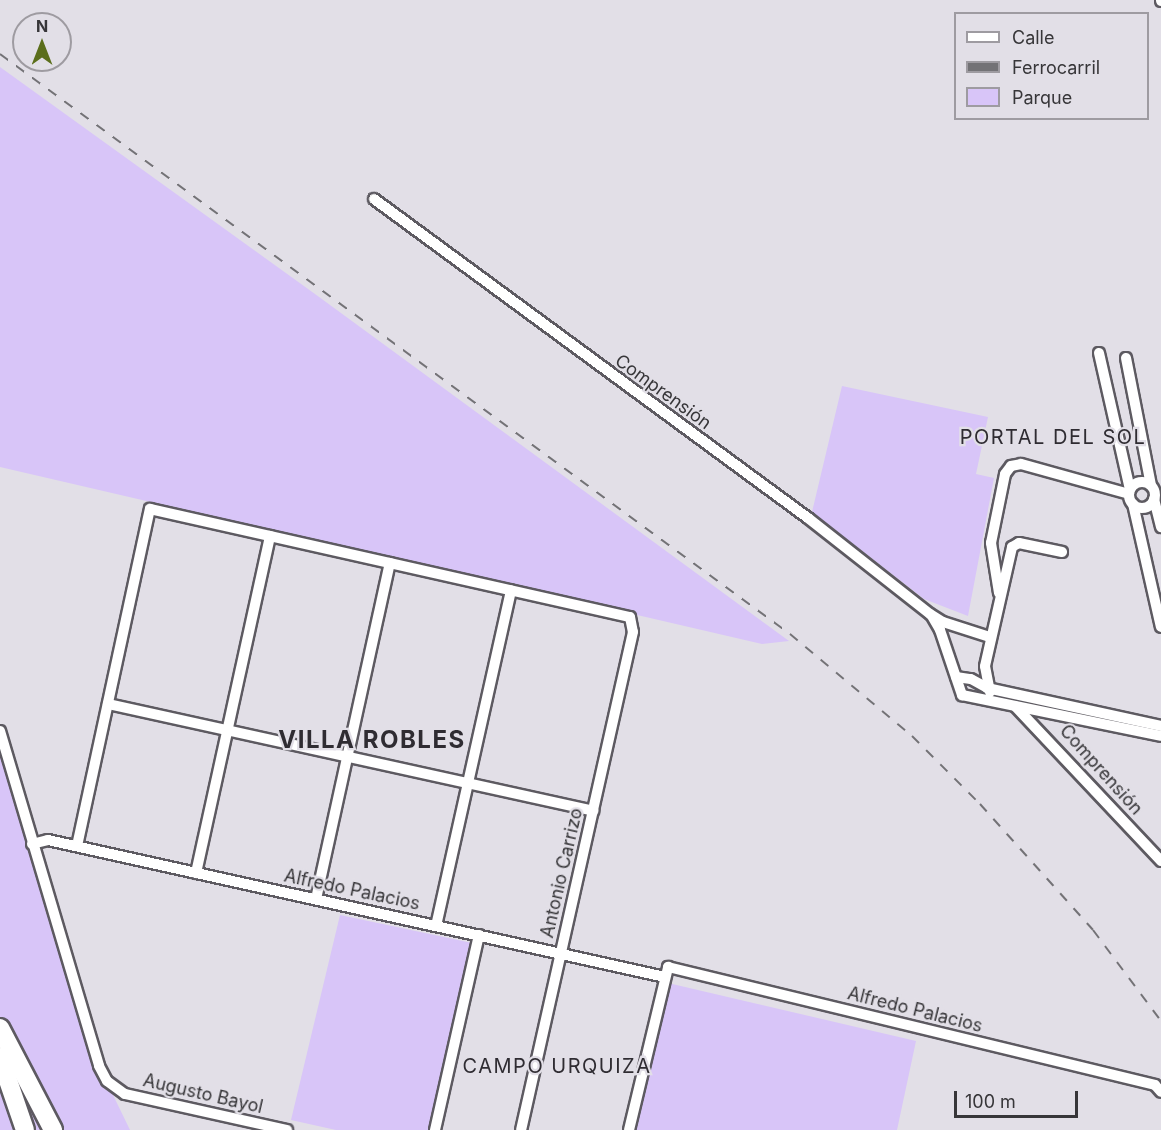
<!DOCTYPE html>
<html>
<head>
<meta charset="utf-8">
<style>
	body { margin:0 }
	#map { position:relative; width:1161px; height:1130px; overflow:hidden; background:#e2dfe7; font-family:Inter,sans-serif }
	div>[style] { position:absolute }
	.green>* { inset:0; background:#d8c5f8 }
	.roads { filter:drop-shadow(2px 0 #5d5a61) drop-shadow(-2px 0 #5d5a61) drop-shadow(0 2px #5d5a61) drop-shadow(0 -2px #5d5a61) }
	.minor>* { height:10px; margin:-5px; padding:0 5px; transform-origin:5px; border-radius:5px; background:#fff }
	.minor>.ring { margin:-5px; padding:0; box-sizing:content-box; background:none; border:10px solid #fff; border-radius:50% }
	.motorway>* { height:18px; margin:-9px; padding:0 9px; transform-origin:9px; border-radius:9px; background:#fff }
	.rail>* { height:2px; margin-top:-1px; transform-origin:0; background:repeating-linear-gradient(90deg,#737276 0 10px,transparent 0 20px) }
	span { translate:-50% -50%; white-space:nowrap; text-align:center; line-height:1.15; -webkit-text-stroke:4.5px #e2dfe7; paint-order:stroke }
	.street-label { font-size:18px; color:#373639 }
	.neighbourhood-label { font-size:20px; color:#2f2c32; letter-spacing:1.5px }
	.district-label { font-size:24px; color:#2f2c32; font-weight:700; letter-spacing:1.5px }
	.legend { position:absolute; left:954px; top:12px; width:195px; height:108px; box-sizing:border-box; background:#e2dfe7; border:2px solid #9e9ba1; margin:0; padding:8px 10px; list-style:none; font-size:18px; color:#373639 }
	.legend li { display:flex; align-items:center; gap:12px; height:30px }
	.legend b { width:30px; border:2px solid #9e9ba1 }
	.north { position:absolute; left:12px; top:12px; width:60px; height:60px; box-sizing:border-box; background:#e2dfe7; border:2px solid #9e9ba1; border-radius:50%; rotate:0deg; font-size:16px; font-weight:700; line-height:24px; text-align:center; color:#373639 }
	.north::after { content:''; display:block; margin:auto; width:21px; height:27px; background:#5b6e1b; clip-path:polygon(50% 0,100% 100%,50% 72%,0 100%) }
	.scale { position:absolute; left:954px; top:1091px; width:124px; height:27px; box-sizing:border-box; border:3px solid #373639; border-top:0; padding-left:8px; font-size:18px; line-height:21px; white-space:nowrap; color:#373639; -webkit-text-stroke:4px #e2dfe7; paint-order:stroke }
</style>
</head>
<body>
<div id="map">
	<div class="green">
		<div style="clip-path:polygon(0 67px,315px 294px,789px 641px,762px 644px,0 467px)"></div>
		<div style="clip-path:polygon(842px 386px,988px 417px,976px 474px,994px 478px,968px 616px,924px 599px,812px 512px)"></div>
		<div style="clip-path:polygon(0 731px,99px 1066px,130px 1130px,0 1130px)"></div>
		<div style="clip-path:polygon(340px 915px,472px 943px,430px 1130px,336px 1130px,291px 1120px)"></div>
		<div style="clip-path:polygon(668px 983px,916px 1041px,897px 1130px,633px 1130px)"></div>
	</div>
	<div class="roads">
		<div class="minor">
			<div style="left:1161px;top:0;width:1px;rotate:90deg"></div>
			<div style="left:374px;top:199px;width:539px;rotate:36.32deg"></div>
			<div style="left:808px;top:518px;width:155px;rotate:38.2deg"></div>
			<div style="left:930px;top:614px;width:15px;rotate:32deg"></div>
			<div style="left:943px;top:622px;width:49px;rotate:17.7deg"></div>
			<div style="left:1099px;top:353px;width:140px;rotate:77.2deg"></div>
			<div style="left:1126px;top:358px;width:130px;rotate:78.9deg"></div>
			<div class="ring" style="left:1129px;top:482px;width:16px;height:16px"></div>
			<div style="left:1154px;top:499px;width:29px;rotate:76deg"></div>
			<div style="left:1133px;top:504px;width:126px;rotate:77.2deg"></div>
			<div style="left:999px;top:593px;width:51px;rotate:-99.1deg"></div>
			<div style="left:991px;top:543px;width:70px;rotate:-78.5deg"></div>
			<div style="left:1005px;top:474px;width:10px;rotate:-53deg"></div>
			<div style="left:1011px;top:466px;width:10px;rotate:-11deg"></div>
			<div style="left:1021px;top:464px;width:112px;rotate:15.5deg"></div>
			<div style="left:932px;top:616px;width:16px;rotate:60deg"></div>
			<div style="left:940px;top:630px;width:69px;rotate:71.3deg"></div>
			<div style="left:962px;top:695px;width:203px;rotate:11.6deg"></div>
			<div style="left:956px;top:677px;width:15px;rotate:8deg"></div>
			<div style="left:971px;top:679px;width:18px;rotate:29deg"></div>
			<div style="left:987px;top:688px;width:178px;rotate:12.3deg"></div>
			<div style="left:990px;top:692px;width:26px;rotate:-101deg"></div>
			<div style="left:985px;top:666px;width:122px;rotate:-77.2deg"></div>
			<div style="left:1012px;top:547px;width:8px;rotate:-30deg"></div>
			<div style="left:1019px;top:543px;width:44px;rotate:11.8deg"></div>
			<div style="left:108px;top:704px;width:497px;rotate:12.4deg"></div>
			<div style="left:1015px;top:706px;width:213px;rotate:46.7deg"></div>
			<div style="left:0;top:731px;width:349px;rotate:73.5deg"></div>
			<div style="left:99px;top:1066px;width:17px;rotate:62deg"></div>
			<div style="left:107px;top:1081px;width:22px;rotate:36deg"></div>
			<div style="left:125px;top:1094px;width:166px;rotate:12.5deg"></div>
			<div style="left:32px;top:844px;width:16px;rotate:-14deg"></div>
			<div style="left:48px;top:840px;width:632px;rotate:12.52deg"></div>
			<div style="left:77px;top:846px;width:345px;rotate:-77.8deg"></div>
			<div style="left:150px;top:509px;width:492px;rotate:12.7deg"></div>
			<div style="left:630px;top:617px;width:15px;rotate:79deg"></div>
			<div style="left:633px;top:632px;width:510px;rotate:102.67deg"></div>
			<div style="left:196px;top:873px;width:345px;rotate:-77.6deg"></div>
			<div style="left:316px;top:899px;width:344px;rotate:-77.6deg"></div>
			<div style="left:436px;top:926px;width:344px;rotate:-77.4deg"></div>
			<div style="left:435px;top:1130px;width:200px;rotate:-77.3deg"></div>
			<div style="left:629px;top:1130px;width:168px;rotate:-76.5deg"></div>
			<div style="left:668px;top:967px;width:501px;rotate:13.62deg"></div>
			<div style="left:1155px;top:1085px;width:9px;rotate:49deg"></div>
		</div>
		<div class="motorway">
			<div style="left:0;top:1028px;width:115px;rotate:62.5deg"></div>
			<div style="left:0;top:1057px;width:77px;rotate:71.1deg"></div>
		</div>
	</div>
	<div class="rail">
		<div style="left:0;top:54px;width:980px;rotate:36.29deg"></div>
		<div style="left:790px;top:634px;width:159px;rotate:39.9deg"></div>
		<div style="left:912px;top:736px;width:96px;rotate:45deg"></div>
		<div style="left:980px;top:804px;width:169px;rotate:48.1deg"></div>
		<div style="left:1093px;top:930px;width:114px;rotate:53.2deg"></div>
	</div>
	<div class="street-label">
		<span style="left:663px;top:392px;rotate:36deg">Comprensión</span>
		<span style="left:1101px;top:770px;rotate:48deg">Comprensión</span>
		<span style="left:562px;top:873px;rotate:-77deg">Antonio Carrizo</span>
		<span style="left:352px;top:890px;rotate:12deg">Alfredo Palacios</span>
		<span style="left:915px;top:1010px;rotate:14deg">Alfredo Palacios</span>
		<span style="left:203px;top:1094px;rotate:13deg">Augusto Bayol</span>
	</div>
	<div class="neighbourhood-label">
		<span style="left:1053px;top:437px">PORTAL DEL SOL</span>
		<span style="left:557px;top:1066px">CAMPO URQUIZA</span>
	</div>
	<div class="district-label">
		<span style="left:372px;top:740px">VILLA ROBLES</span>
	</div>
	<ul class="legend">
	<li><b style="height:8px;background:#fff"></b>Calle</li>
	<li><b style="height:8px;background:#737276"></b>Ferrocarril</li>
	<li><b style="height:16px;background:#d8c5f8"></b>Parque</li>
	</ul>
	<div class="north">N</div>
	<div class="scale">100 m</div>
</div>
</body>
</html>
